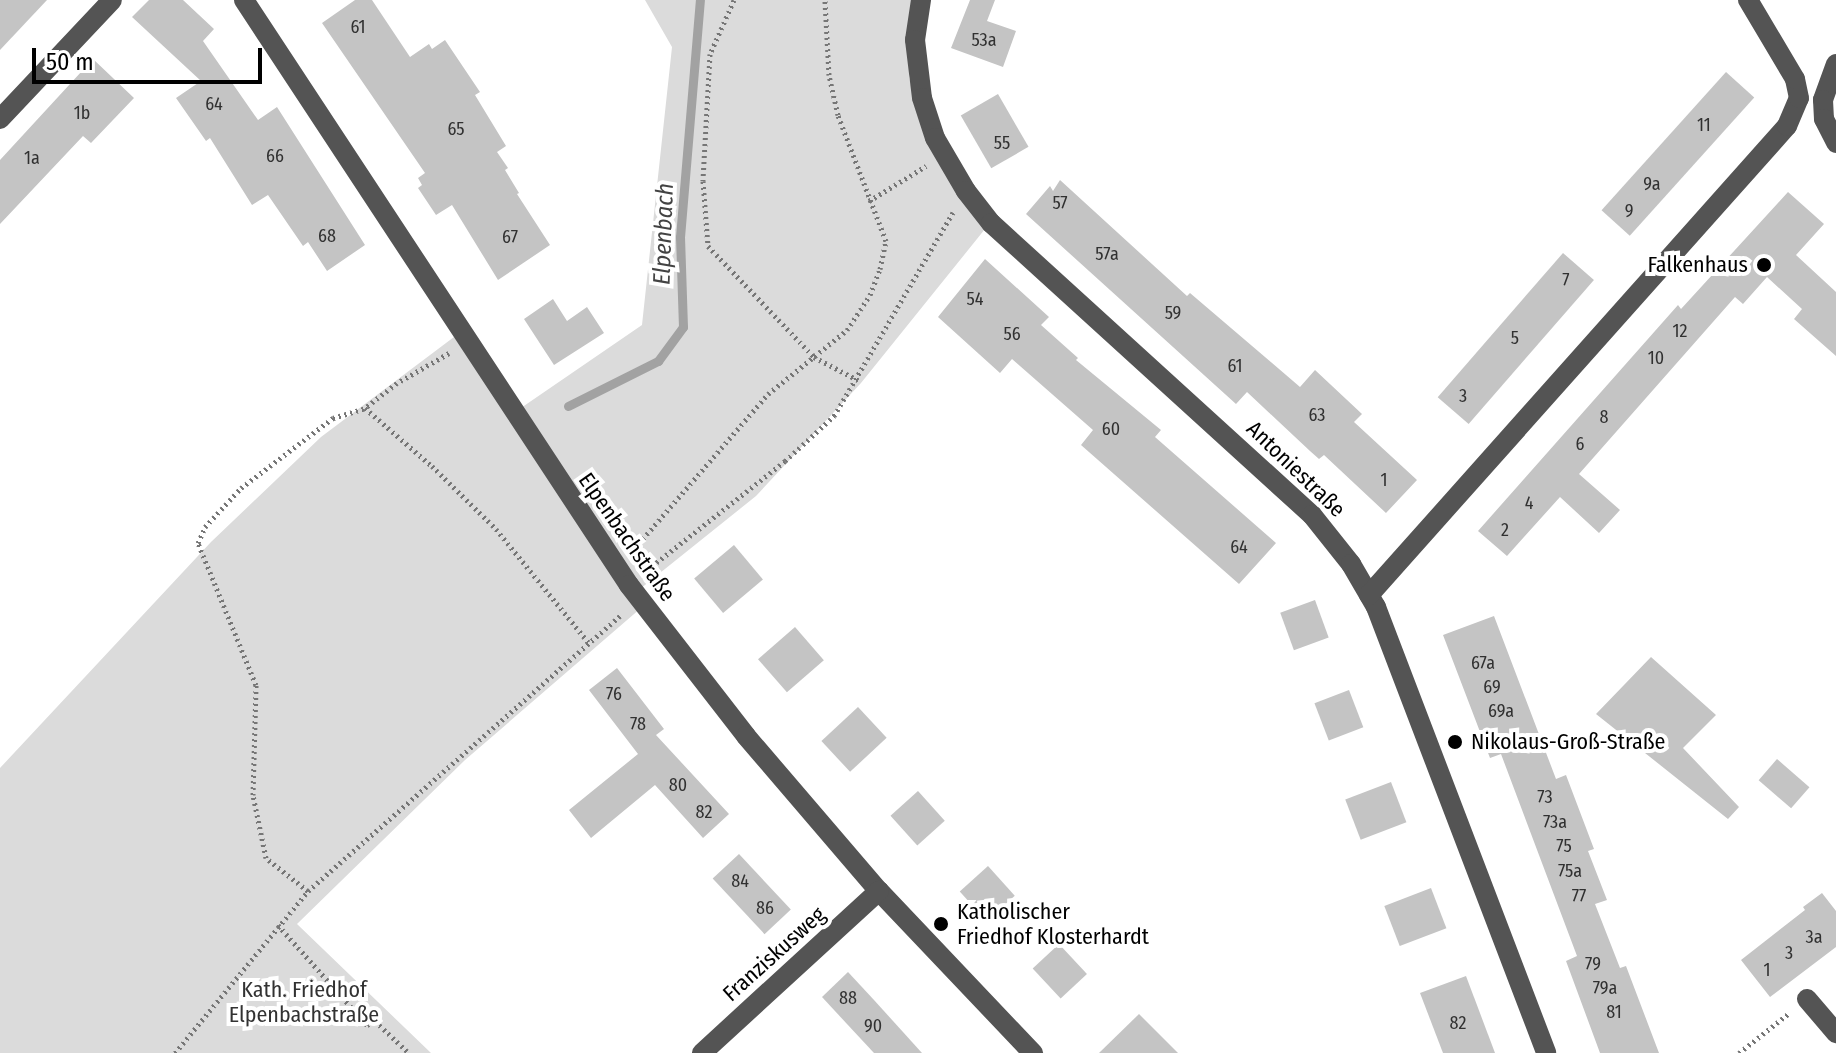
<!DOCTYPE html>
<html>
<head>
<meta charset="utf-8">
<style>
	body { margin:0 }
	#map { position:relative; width:1836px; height:1053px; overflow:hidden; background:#fff; font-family:"Fira Sans Condensed",sans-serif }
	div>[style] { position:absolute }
	.green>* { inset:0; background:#dbdbdb }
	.stream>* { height:9px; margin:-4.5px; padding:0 4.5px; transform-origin:4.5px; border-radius:4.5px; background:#a2a2a2 }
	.building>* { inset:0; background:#c4c4c4; transform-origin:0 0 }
	.path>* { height:5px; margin-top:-2.5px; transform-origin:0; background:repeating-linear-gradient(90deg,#767676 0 2px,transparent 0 6px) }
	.minor>* { height:20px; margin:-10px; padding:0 10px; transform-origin:10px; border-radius:10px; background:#545454 }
	.dots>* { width:22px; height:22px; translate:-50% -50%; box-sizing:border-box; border:4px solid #fff; border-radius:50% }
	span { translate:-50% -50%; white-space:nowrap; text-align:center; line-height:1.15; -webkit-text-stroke:8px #fff; paint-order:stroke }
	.number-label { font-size:18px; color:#313131 }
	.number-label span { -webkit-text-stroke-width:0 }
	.poi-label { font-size:22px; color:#000 }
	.right { translate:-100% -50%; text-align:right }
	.left { translate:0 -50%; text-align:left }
	.street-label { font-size:22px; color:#000 }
	.park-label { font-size:22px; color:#323232 }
	.water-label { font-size:24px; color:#434343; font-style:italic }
	.scale { position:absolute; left:32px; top:48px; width:230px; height:36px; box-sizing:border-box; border:4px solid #000; border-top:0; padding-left:10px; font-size:24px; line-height:28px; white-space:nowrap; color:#000; -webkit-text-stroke:6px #fff; paint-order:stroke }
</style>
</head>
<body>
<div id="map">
	<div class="green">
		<div style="clip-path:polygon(645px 0,915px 0,909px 78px,922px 123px,985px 229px,861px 383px,756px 496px,640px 589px,518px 410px,642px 325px,672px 47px)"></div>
		<div style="clip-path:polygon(454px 337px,641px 608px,465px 760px,297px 924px,431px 1053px,0 1053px,0 768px,211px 542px,321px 437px)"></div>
	</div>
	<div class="stream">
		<div style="left:568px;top:406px;width:101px;rotate:-26.6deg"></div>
		<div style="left:658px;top:361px;width:42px;rotate:-53.7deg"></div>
		<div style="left:683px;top:327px;width:90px;rotate:-91.9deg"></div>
		<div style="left:680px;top:237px;width:238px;rotate:-85.2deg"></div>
	</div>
	<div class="building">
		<div style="clip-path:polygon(0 0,47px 0,0 50px)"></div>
		<div style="clip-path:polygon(149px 0,183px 0,214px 29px,203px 41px,258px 120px,277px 107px,365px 245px,327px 271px,308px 242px,303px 246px,268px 195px,252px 205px,210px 138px,206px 141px,176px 98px,201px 81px,132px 17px)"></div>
		<div style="clip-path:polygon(355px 0,372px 0,410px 57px,429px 44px,432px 49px,445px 40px,480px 92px,475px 95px,506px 146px,497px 152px,508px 168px,505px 170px,519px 193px,517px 194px,550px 245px,498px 280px,452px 205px,436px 215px,418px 188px,422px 185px,418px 178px,425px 173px,322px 23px)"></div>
		<div style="clip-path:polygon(970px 0,995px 0,987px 21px,1016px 31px,1003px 67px,951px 48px)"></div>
		<div style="clip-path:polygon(93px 59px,134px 98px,91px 143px,83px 136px,0 224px,0 160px)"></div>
		<div style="left:1726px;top:72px;width:38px;height:186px;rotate:42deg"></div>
		<div style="left:998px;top:94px;width:61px;height:43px;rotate:60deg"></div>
		<div style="clip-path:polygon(1060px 180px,1187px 296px,1190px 293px,1300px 387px,1315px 370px,1362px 414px,1354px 422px,1417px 480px,1386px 513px,1324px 455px,1319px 459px,1310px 451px,1247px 392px,1236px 404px,1026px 214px,1050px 186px,1053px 191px)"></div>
		<div style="clip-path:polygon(1788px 192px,1824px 224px,1796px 255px,1836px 292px,1836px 356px,1794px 319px,1802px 309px,1767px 277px,1743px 304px,1735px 297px,1579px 474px,1620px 510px,1599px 533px,1560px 497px,1507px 556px,1478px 531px,1678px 305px,1681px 309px)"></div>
		<div style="left:1563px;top:253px;width:41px;height:191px;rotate:41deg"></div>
		<div style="clip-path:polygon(985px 259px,1049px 317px,1041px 325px,1078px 358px,1076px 360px,1161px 430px,1155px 437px,1276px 543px,1239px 584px,1081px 445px,1093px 430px,1012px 359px,1000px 373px,938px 317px)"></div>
		<div style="clip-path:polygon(553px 299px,567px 321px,587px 307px,604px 333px,554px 365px,524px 319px)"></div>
		<div style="left:734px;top:545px;width:45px;height:52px;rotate:50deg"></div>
		<div style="left:1315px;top:600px;width:40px;height:37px;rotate:70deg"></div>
		<div style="clip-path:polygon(1494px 616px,1556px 779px,1566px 775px,1594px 849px,1588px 851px,1607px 900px,1595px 904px,1620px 968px,1626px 966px,1659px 1053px,1600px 1053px,1566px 961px,1577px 956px,1501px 754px,1490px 758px,1443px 635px)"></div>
		<div style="left:795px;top:627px;width:44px;height:49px;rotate:49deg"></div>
		<div style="clip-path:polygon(1651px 657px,1716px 715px,1683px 748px,1739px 807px,1728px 819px,1596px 714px)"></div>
		<div style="clip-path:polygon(617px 668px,664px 729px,656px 735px,729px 814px,703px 838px,655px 785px,591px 838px,569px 810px,638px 754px,589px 690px)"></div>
		<div style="left:1349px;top:690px;width:40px;height:37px;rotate:69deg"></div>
		<div style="left:858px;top:707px;width:42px;height:50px;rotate:47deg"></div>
		<div style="left:1777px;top:759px;width:43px;height:28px;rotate:41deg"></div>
		<div style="left:1391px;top:782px;width:43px;height:49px;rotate:69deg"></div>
		<div style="left:918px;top:791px;width:40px;height:37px;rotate:48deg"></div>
		<div style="left:739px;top:854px;width:76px;height:36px;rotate:47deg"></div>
		<div style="left:988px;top:866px;width:40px;height:38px;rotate:48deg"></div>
		<div style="left:1431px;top:888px;width:43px;height:50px;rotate:69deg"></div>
		<div style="clip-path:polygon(1822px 893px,1836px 911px,1836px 947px,1770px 997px,1741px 960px,1805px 910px,1803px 907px)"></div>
		<div style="left:1059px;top:944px;width:41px;height:36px;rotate:47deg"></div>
		<div style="clip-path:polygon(848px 972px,874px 1000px,922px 1053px,874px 1053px,847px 1024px,822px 997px)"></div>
		<div style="clip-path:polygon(1466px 976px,1495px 1053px,1443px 1053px,1420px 993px)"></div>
		<div style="clip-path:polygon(1139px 1014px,1178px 1053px,1099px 1053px)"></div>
	</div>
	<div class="path">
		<div style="left:734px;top:0;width:59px;rotate:114deg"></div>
		<div style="left:710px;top:54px;width:127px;rotate:93.2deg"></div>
		<div style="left:703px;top:181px;width:65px;rotate:85.6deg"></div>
		<div style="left:708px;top:246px;width:153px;rotate:46.3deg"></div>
		<div style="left:814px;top:357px;width:50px;rotate:27.6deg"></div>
		<div style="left:869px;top:201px;width:67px;rotate:-31.6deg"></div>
		<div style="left:449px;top:353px;width:60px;rotate:150deg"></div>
		<div style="left:397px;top:383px;width:41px;rotate:142deg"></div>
		<div style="left:365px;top:408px;width:89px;rotate:40.9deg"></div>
		<div style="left:432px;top:466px;width:90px;rotate:44.5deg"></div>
		<div style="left:496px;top:529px;width:146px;rotate:50.8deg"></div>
		<div style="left:635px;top:548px;width:203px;rotate:-49.2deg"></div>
		<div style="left:768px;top:394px;width:102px;rotate:-39deg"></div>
		<div style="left:847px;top:330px;width:42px;rotate:-56.7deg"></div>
		<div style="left:870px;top:295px;width:28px;rotate:-69deg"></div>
		<div style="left:880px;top:269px;width:29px;rotate:-78deg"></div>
		<div style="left:886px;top:241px;width:135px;rotate:-110.9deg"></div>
		<div style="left:838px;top:115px;width:41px;rotate:-102.7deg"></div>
		<div style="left:829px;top:75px;width:75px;rotate:-93.1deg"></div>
		<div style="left:647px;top:570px;width:176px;rotate:-38.3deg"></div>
		<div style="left:785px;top:461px;width:67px;rotate:-42.6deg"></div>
		<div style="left:834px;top:416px;width:236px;rotate:-59.7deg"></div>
		<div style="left:308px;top:891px;width:53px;rotate:-141.8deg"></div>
		<div style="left:266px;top:858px;width:64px;rotate:-101.7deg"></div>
		<div style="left:253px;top:795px;width:110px;rotate:-88.4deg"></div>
		<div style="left:256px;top:685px;width:153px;rotate:-112.2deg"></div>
		<div style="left:198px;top:543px;width:17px;rotate:-66deg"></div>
		<div style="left:205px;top:527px;width:53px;rotate:-47.3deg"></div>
		<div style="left:241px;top:488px;width:116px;rotate:-37.3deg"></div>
		<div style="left:333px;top:418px;width:34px;rotate:-17deg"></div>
		<div style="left:278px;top:925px;width:134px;rotate:48.3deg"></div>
		<div style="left:367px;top:1025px;width:9px;rotate:-27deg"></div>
		<div style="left:375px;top:1021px;width:47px;rotate:43.3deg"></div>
		<div style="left:175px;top:1053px;width:210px;rotate:-50.6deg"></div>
		<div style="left:308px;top:891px;width:417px;rotate:-41.4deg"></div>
		<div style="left:1739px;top:1053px;width:63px;rotate:-38.5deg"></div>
	</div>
	<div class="minor">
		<div style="left:244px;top:0;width:700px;rotate:56.65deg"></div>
		<div style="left:629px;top:585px;width:191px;rotate:52.2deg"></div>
		<div style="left:746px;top:736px;width:204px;rotate:49.4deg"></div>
		<div style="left:879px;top:891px;width:224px;rotate:46.5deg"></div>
		<div style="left:921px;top:0;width:40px;rotate:98.5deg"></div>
		<div style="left:915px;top:40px;width:58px;rotate:83.1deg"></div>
		<div style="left:922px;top:98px;width:42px;rotate:72deg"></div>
		<div style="left:935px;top:138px;width:61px;rotate:59.7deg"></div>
		<div style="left:966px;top:191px;width:41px;rotate:52deg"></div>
		<div style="left:991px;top:223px;width:434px;rotate:42.3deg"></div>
		<div style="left:1312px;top:515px;width:63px;rotate:51.5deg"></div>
		<div style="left:1351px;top:564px;width:50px;rotate:59.8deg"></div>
		<div style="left:1376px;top:607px;width:477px;rotate:69.1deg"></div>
		<div style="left:1836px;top:64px;width:38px;rotate:110deg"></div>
		<div style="left:1823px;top:100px;width:19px;rotate:87deg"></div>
		<div style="left:1824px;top:119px;width:27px;rotate:63deg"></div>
		<div style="left:0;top:119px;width:163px;rotate:-46.7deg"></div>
		<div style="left:1369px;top:595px;width:628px;rotate:-48.29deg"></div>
		<div style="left:1787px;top:126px;width:30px;rotate:-67deg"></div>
		<div style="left:1799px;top:98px;width:19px;rotate:-102deg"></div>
		<div style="left:1795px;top:79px;width:92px;rotate:-120.7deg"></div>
		<div style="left:1807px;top:999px;width:45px;rotate:49.5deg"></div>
		<div style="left:702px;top:1053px;width:240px;rotate:-42.5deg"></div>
	</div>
	<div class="dots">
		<div style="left:1764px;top:265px;background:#000"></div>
		<div style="left:1455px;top:742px;background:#000"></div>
		<div style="left:941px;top:924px;background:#000"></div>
	</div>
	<div class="number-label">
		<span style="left:358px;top:27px">61</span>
		<span style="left:984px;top:40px">53a</span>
		<span style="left:214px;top:104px">64</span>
		<span style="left:82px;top:113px">1b</span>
		<span style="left:1704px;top:125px">11</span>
		<span style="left:456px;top:129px">65</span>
		<span style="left:1002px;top:143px">55</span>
		<span style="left:275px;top:156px">66</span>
		<span style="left:32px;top:158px">1a</span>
		<span style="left:1652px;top:184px">9a</span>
		<span style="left:1060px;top:203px">57</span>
		<span style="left:1629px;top:211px">9</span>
		<span style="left:327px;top:236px">68</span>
		<span style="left:510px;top:237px">67</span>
		<span style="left:1107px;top:254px">57a</span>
		<span style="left:1566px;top:280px">7</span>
		<span style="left:975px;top:299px">54</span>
		<span style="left:1173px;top:313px">59</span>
		<span style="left:1680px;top:331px">12</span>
		<span style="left:1012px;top:334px">56</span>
		<span style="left:1515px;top:338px">5</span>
		<span style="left:1656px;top:358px">10</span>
		<span style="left:1235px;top:366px">61</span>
		<span style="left:1463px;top:396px">3</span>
		<span style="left:1317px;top:415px">63</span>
		<span style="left:1604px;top:417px">8</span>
		<span style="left:1111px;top:429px">60</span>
		<span style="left:1580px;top:444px">6</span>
		<span style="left:1384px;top:480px">1</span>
		<span style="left:1529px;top:503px">4</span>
		<span style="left:1505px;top:530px">2</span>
		<span style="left:1239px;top:547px">64</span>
		<span style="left:1483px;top:663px">67a</span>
		<span style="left:1492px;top:687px">69</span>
		<span style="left:614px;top:694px">76</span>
		<span style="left:1501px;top:711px">69a</span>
		<span style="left:638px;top:724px">78</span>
		<span style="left:678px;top:785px">80</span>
		<span style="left:1545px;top:797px">73</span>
		<span style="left:704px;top:812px">82</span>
		<span style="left:1555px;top:822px">73a</span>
		<span style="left:1564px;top:846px">75</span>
		<span style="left:1570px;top:871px">75a</span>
		<span style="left:740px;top:881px">84</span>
		<span style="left:1579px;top:896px">77</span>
		<span style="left:765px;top:908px">86</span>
		<span style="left:1814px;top:937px">3a</span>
		<span style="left:1789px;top:953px">3</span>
		<span style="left:1593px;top:964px">79</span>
		<span style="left:1767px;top:970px">1</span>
		<span style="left:1605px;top:988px">79a</span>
		<span style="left:848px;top:998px">88</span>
		<span style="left:1614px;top:1012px">81</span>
		<span style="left:1458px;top:1023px">82</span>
		<span style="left:873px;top:1026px">90</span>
	</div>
	<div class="poi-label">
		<span class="right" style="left:1748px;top:265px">Falkenhaus</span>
		<span class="left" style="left:1471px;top:742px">Nikolaus-Groß-Straße</span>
		<span class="left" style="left:957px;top:924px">Katholischer<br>Friedhof Klosterhardt</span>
	</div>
	<div class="street-label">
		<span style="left:1296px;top:469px;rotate:44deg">Antoniestraße</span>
		<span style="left:627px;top:537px;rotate:55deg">Elpenbachstraße</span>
		<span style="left:774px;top:954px;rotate:-42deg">Franziskusweg</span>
	</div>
	<div class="park-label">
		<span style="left:304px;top:1002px">Kath. Friedhof<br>Elpenbachstraße</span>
	</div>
	<div class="water-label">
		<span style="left:664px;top:234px;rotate:-88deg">Elpenbach</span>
	</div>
	<div class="scale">50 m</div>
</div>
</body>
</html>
